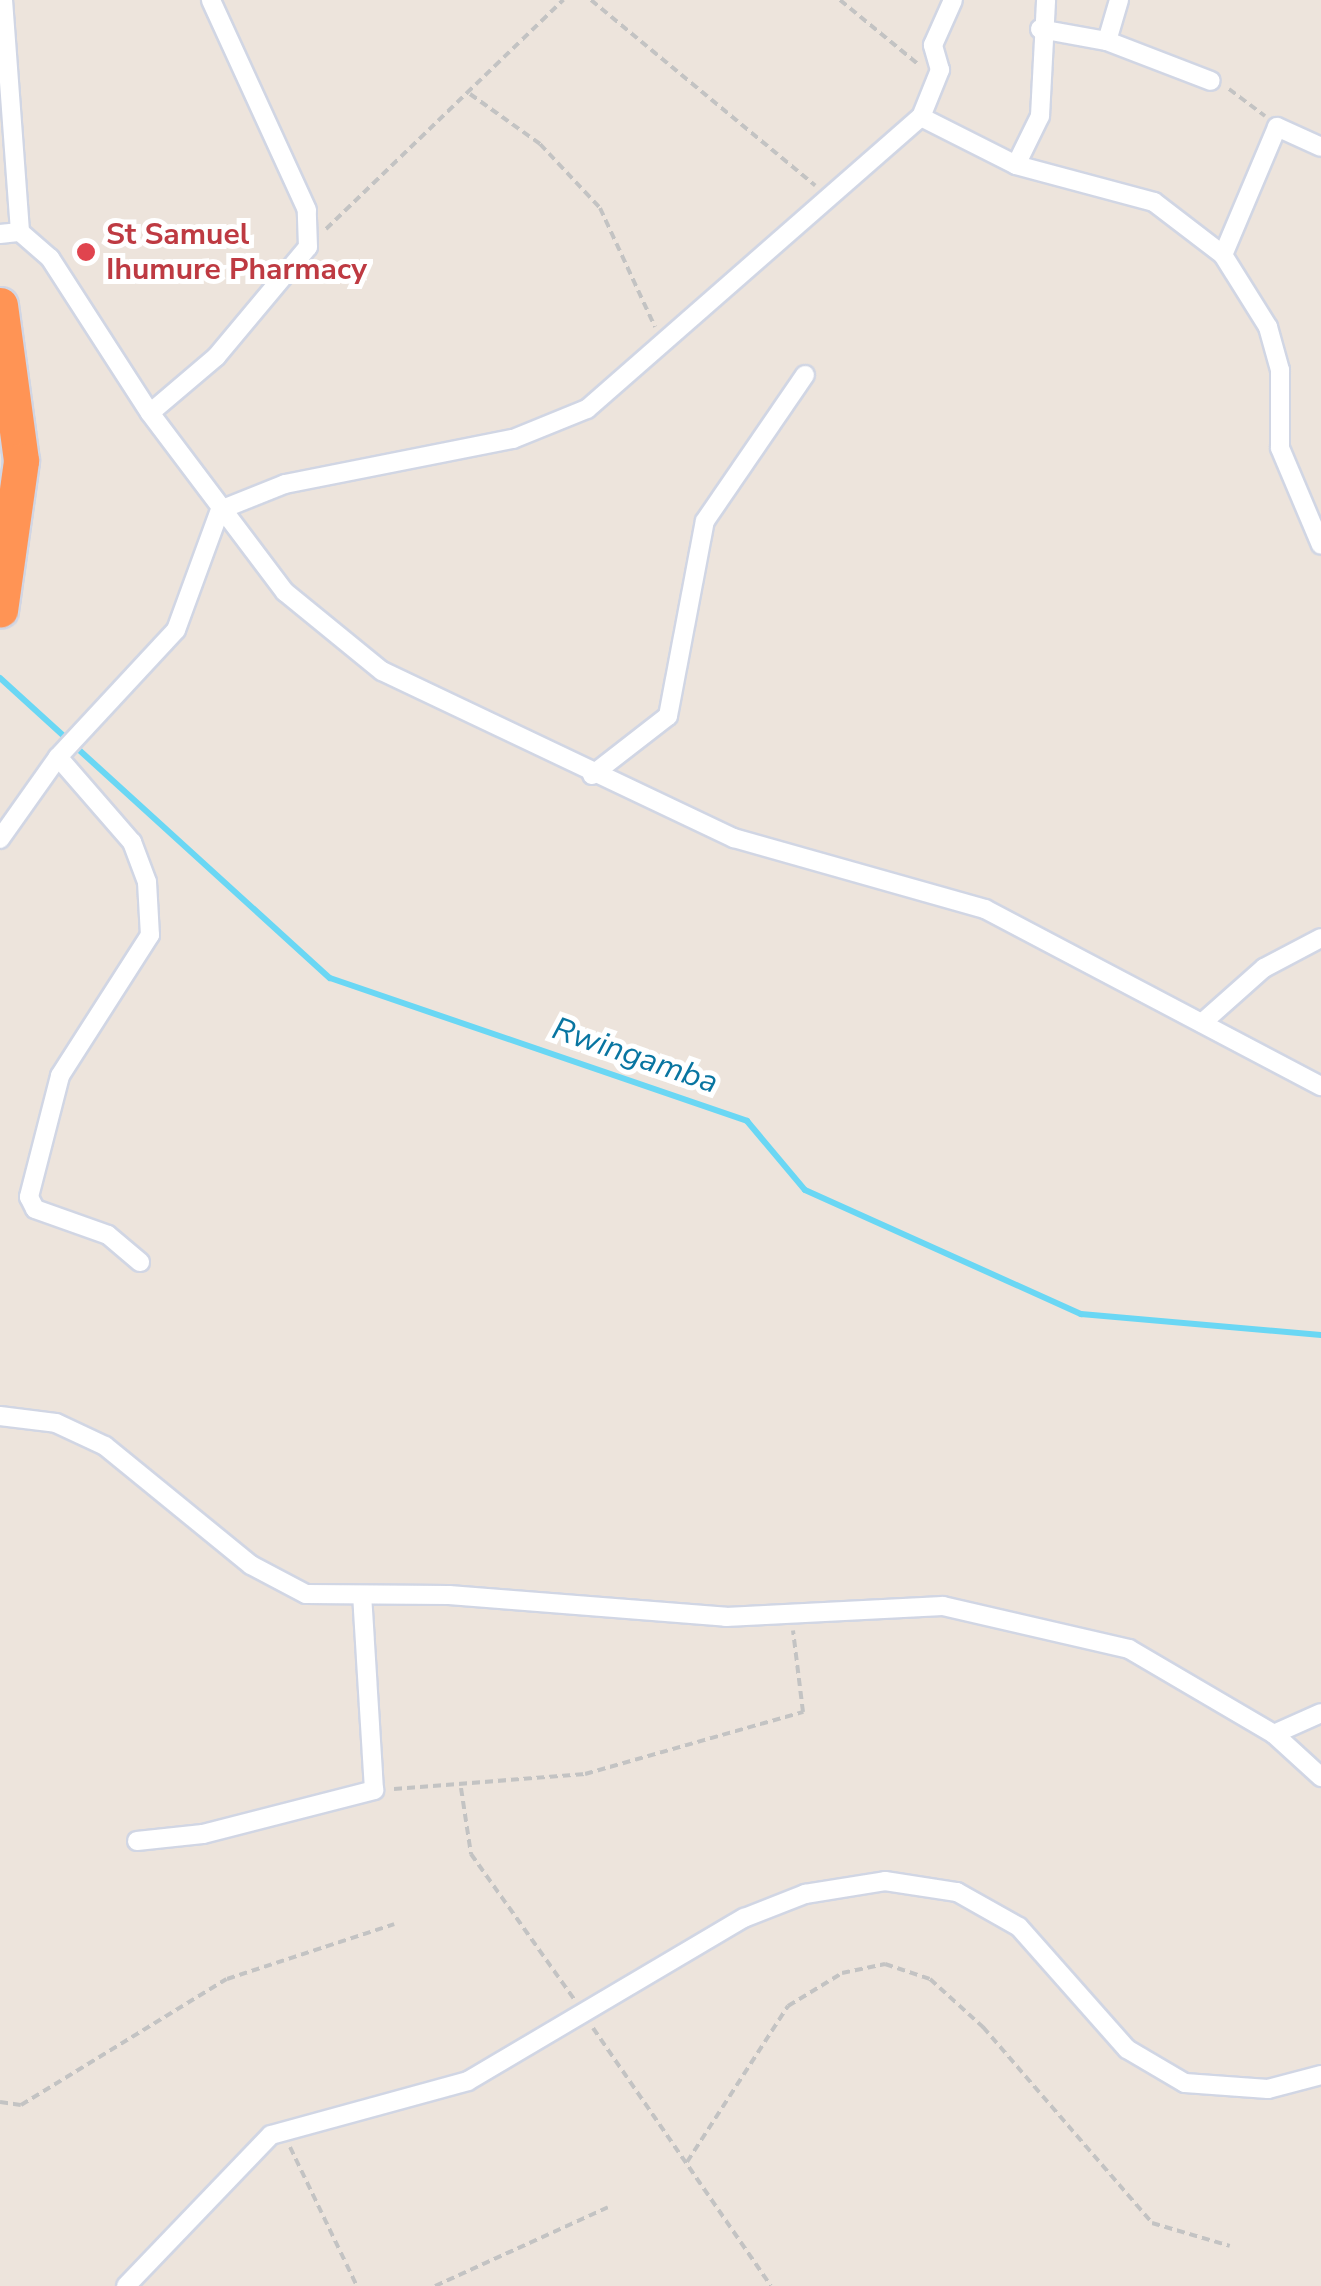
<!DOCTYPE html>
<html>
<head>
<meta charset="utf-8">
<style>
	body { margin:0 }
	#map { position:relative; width:1321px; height:2286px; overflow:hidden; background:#ede4dc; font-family:"Nunito Sans",sans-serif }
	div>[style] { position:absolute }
	.stream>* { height:6px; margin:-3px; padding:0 3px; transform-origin:3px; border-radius:3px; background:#6ad7f4 }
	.path>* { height:4px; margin-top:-2px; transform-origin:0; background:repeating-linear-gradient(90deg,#c3c3c3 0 8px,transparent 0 13px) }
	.roads { filter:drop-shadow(2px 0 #d1d6e4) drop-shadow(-2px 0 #d1d6e4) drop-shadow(0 2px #d1d6e4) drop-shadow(0 -2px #d1d6e4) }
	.street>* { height:18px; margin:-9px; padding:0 9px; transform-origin:9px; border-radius:9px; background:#fff }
	.highway>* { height:35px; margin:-17.5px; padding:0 17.5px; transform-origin:17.5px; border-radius:17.5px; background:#ff9455 }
	.dots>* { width:28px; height:28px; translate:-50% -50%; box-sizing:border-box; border:5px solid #fff; border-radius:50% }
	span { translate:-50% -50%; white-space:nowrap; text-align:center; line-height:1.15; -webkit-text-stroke:10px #fff; paint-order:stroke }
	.health-label { font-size:30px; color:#be3a42; font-weight:700 }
	.left { translate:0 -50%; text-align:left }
	.water-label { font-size:32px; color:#0875a1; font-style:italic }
</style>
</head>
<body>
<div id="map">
	<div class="stream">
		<div style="left:0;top:678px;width:446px;rotate:42.3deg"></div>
		<div style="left:330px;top:978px;width:441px;rotate:18.9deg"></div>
		<div style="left:747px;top:1121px;width:90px;rotate:50deg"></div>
		<div style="left:805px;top:1190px;width:303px;rotate:24.2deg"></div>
		<div style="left:1081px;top:1314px;width:241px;rotate:5deg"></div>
	</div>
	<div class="path">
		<div style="left:591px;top:0;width:291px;rotate:39.6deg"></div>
		<div style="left:840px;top:0;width:101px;rotate:39.4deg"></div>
		<div style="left:1229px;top:89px;width:45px;rotate:36.9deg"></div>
		<div style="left:470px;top:94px;width:86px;rotate:35.5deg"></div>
		<div style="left:540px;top:144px;width:88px;rotate:46.8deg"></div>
		<div style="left:600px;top:208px;width:131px;rotate:65.2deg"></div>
		<div style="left:326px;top:229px;width:330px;rotate:-44deg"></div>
		<div style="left:461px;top:1788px;width:67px;rotate:81.4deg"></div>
		<div style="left:471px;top:1854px;width:178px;rotate:54.6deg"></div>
		<div style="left:394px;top:1789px;width:192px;rotate:-4.5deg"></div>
		<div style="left:585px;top:1774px;width:227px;rotate:-15.9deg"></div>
		<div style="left:803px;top:1712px;width:82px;rotate:-97deg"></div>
		<div style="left:593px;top:2028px;width:313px;rotate:55.4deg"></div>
		<div style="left:0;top:2102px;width:21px;rotate:8deg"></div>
		<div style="left:21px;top:2105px;width:241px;rotate:-31.5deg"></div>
		<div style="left:227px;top:1979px;width:176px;rotate:-18.2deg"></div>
		<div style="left:290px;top:2147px;width:154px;rotate:64.3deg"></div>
		<div style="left:687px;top:2162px;width:186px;rotate:-57.1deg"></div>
		<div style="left:788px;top:2006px;width:63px;rotate:-31.4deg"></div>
		<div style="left:842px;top:1973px;width:44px;rotate:-11.8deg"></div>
		<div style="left:885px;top:1964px;width:47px;rotate:18.4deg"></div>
		<div style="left:930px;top:1979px;width:72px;rotate:42.2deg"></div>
		<div style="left:983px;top:2027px;width:259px;rotate:49.2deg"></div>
		<div style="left:1152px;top:2223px;width:81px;rotate:16.4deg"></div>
		<div style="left:435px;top:2286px;width:190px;rotate:-24.5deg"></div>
	</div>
	<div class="roads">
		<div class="street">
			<div style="left:3px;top:0;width:233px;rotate:85.8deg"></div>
			<div style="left:1040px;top:29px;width:68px;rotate:10.2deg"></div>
			<div style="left:1107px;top:41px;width:43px;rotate:-73.7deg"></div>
			<div style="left:1107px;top:41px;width:111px;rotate:21deg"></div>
			<div style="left:921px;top:117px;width:106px;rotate:26.8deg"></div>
			<div style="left:1016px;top:165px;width:143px;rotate:15deg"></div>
			<div style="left:1154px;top:202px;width:87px;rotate:37.5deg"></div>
			<div style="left:1223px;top:255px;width:85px;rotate:58deg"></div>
			<div style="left:1268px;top:327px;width:45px;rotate:74.4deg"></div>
			<div style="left:1280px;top:370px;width:78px;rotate:90deg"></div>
			<div style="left:1280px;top:448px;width:105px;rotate:67.1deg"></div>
			<div style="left:1016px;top:165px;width:55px;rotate:-63.9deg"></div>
			<div style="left:1040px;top:116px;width:116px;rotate:-87deg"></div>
			<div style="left:0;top:234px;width:20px;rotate:-6deg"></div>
			<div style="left:20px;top:232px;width:40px;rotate:41deg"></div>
			<div style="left:50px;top:258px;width:184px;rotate:57.2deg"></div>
			<div style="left:150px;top:413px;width:224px;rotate:53deg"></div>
			<div style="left:285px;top:592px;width:125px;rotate:39.2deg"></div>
			<div style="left:382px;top:671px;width:390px;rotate:25.4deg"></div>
			<div style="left:734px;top:838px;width:261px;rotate:15.8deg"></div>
			<div style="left:985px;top:909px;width:380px;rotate:27.8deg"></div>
			<div style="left:1223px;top:255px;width:139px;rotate:-67.1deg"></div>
			<div style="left:1277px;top:127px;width:48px;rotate:24.4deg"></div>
			<div style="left:150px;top:413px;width:87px;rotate:-40.3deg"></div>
			<div style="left:216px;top:357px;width:143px;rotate:-50.1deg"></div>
			<div style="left:308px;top:247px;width:37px;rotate:-92deg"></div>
			<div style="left:307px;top:210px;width:231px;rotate:-114.6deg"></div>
			<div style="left:58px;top:757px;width:113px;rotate:49deg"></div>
			<div style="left:132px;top:842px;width:43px;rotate:69.4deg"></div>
			<div style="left:147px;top:882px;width:53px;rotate:86.8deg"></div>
			<div style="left:150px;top:935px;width:167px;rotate:122.6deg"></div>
			<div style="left:60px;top:1076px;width:125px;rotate:104.4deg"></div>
			<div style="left:29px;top:1197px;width:13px;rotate:63deg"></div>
			<div style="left:35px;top:1209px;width:77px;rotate:19.6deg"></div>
			<div style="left:108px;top:1235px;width:42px;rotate:40.2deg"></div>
			<div style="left:592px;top:775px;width:96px;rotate:-37.8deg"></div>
			<div style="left:668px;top:716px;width:198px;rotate:-79.3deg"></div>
			<div style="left:705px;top:521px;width:177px;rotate:-55.6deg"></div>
			<div style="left:0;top:839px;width:100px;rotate:-54.7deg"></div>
			<div style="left:58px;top:757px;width:173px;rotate:-47.1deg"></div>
			<div style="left:176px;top:630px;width:128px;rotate:-69.9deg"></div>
			<div style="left:220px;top:510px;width:70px;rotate:-21.8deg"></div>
			<div style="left:285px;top:484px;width:232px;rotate:-11.2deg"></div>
			<div style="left:513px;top:439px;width:80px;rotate:-22.1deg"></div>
			<div style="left:587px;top:409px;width:444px;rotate:-41.2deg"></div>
			<div style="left:921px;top:117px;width:51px;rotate:-68deg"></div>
			<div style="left:940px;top:70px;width:26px;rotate:-106deg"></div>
			<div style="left:933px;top:45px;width:49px;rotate:-66deg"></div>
			<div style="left:1202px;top:1023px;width:83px;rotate:-41.6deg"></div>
			<div style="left:1264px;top:968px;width:64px;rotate:-27.8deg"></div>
			<div style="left:0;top:1416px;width:56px;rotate:7.1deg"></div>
			<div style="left:56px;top:1423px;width:54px;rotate:25.1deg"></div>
			<div style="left:105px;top:1446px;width:188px;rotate:39.2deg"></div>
			<div style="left:251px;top:1565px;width:62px;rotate:27.8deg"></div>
			<div style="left:306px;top:1594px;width:143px;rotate:0.4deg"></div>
			<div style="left:449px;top:1595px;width:278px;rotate:4.5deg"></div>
			<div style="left:726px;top:1617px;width:217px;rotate:-2.9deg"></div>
			<div style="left:943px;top:1606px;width:191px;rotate:13deg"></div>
			<div style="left:1129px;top:1649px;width:168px;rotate:30.4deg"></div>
			<div style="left:1274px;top:1734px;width:64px;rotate:42.5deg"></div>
			<div style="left:1274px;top:1734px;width:51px;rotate:-24.1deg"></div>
			<div style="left:137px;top:1841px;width:66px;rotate:-6.1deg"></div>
			<div style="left:203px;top:1834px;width:177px;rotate:-14.4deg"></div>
			<div style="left:374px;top:1790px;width:195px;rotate:-93.5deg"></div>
			<div style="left:126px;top:2286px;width:209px;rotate:-46.2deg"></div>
			<div style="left:271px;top:2135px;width:204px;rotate:-15.3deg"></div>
			<div style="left:468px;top:2081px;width:321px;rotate:-30.6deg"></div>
			<div style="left:744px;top:1918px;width:66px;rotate:-21.5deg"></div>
			<div style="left:805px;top:1894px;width:81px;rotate:-9.2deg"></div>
			<div style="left:885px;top:1881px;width:73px;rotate:8.7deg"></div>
			<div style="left:957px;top:1892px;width:71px;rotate:29.4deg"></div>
			<div style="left:1019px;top:1927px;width:163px;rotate:48.5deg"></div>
			<div style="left:1127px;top:2049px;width:67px;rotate:30.4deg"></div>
			<div style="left:1185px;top:2083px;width:83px;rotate:4.1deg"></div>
			<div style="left:1268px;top:2089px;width:55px;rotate:-14.8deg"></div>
		</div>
		<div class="highway">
			<div style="left:0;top:305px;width:157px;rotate:82.3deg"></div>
			<div style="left:21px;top:461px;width:150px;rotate:98deg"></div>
		</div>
	</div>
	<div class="dots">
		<div style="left:86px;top:252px;background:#e0444e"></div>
	</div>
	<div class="health-label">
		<span class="left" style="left:106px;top:252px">St Samuel<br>Ihumure Pharmacy</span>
	</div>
	<div class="water-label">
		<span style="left:635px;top:1056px;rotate:19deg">Rwingamba</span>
	</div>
</div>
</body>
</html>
